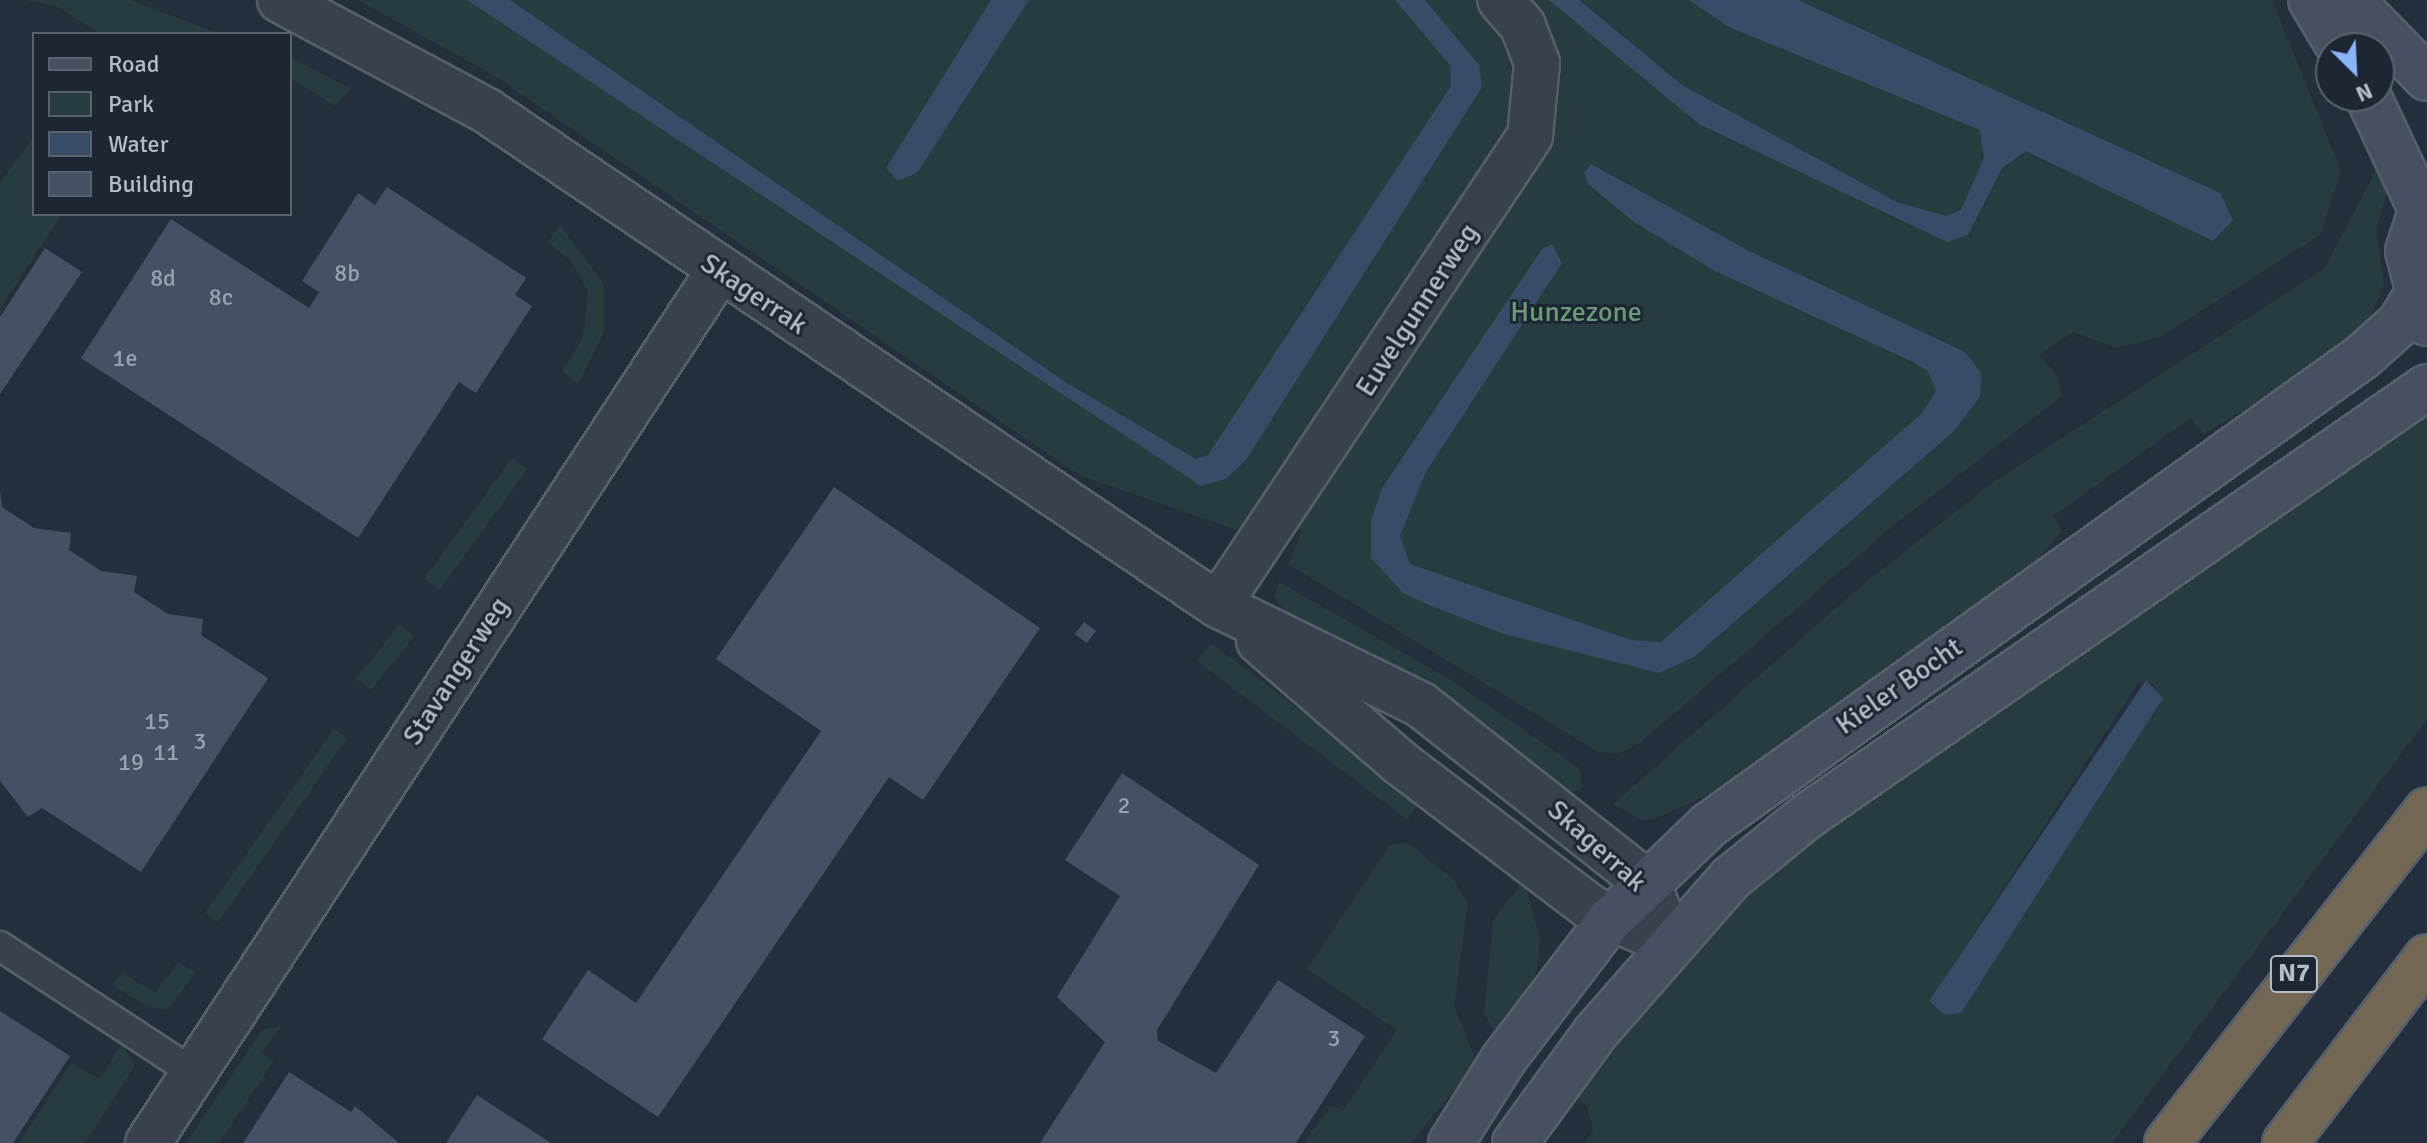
<!DOCTYPE html>
<html>
<head>
<meta charset="utf-8">
<style>
	body { margin:0 }
	#map { position:relative; width:2427px; height:1143px; overflow:hidden; background:#242f3e; font-family:Signika,sans-serif }
	div>[style] { position:absolute }
	.green>* { inset:0; background:#263c3f; transform-origin:0 0 }
	.water>* { inset:0; background:#394c67 }
	.building>* { inset:0; background:#455162; transform-origin:0 0 }
	.roads { filter:drop-shadow(2px 0 #565f6c) drop-shadow(-2px 0 #565f6c) drop-shadow(0 2px #565f6c) drop-shadow(0 -2px #565f6c) }
	.lane>* { height:28px; margin:-14px; padding:0 14px; transform-origin:14px; border-radius:14px; background:#38414e }
	.street>* { height:44px; margin:-22px; padding:0 22px; transform-origin:22px; border-radius:22px; background:#38414e }
	.secondary>* { height:44px; margin:-22px; padding:0 22px; transform-origin:22px; border-radius:22px; background:#465061 }
	.highway>* { height:44px; margin:-22px; padding:0 22px; transform-origin:22px; border-radius:22px; background:#746855 }
	span { translate:-50% -50%; white-space:nowrap; text-align:center; line-height:1.15; -webkit-text-stroke:6px #1d2633; paint-order:stroke }
	.number-label { font-size:24px; color:#98a1af }
	.number-label span { -webkit-text-stroke-width:0 }
	.shield-label span { padding:2px 6px; background:#1d2633; border:2px solid; border-radius:6px; -webkit-text-stroke-width:0 }
	.shield-label { font-size:26px; color:#b4bcc9; font-weight:700 }
	.street-label { font-size:28px; color:#b4bcc9 }
	.park-label { font-size:28px; color:#6b9a76 }
	.legend { position:absolute; left:32px; top:32px; width:260px; height:184px; box-sizing:border-box; background:#1d2633; border:2px solid #59626f; margin:0; padding:10px 14px; list-style:none; font-size:24px; color:#b4bcc9 }
	.legend li { display:flex; align-items:center; gap:16px; height:40px }
	.legend b { width:40px; border:2px solid #59626f }
	.north { position:absolute; left:2315px; top:32px; width:80px; height:80px; box-sizing:border-box; background:#1d2633; border:2px solid #59626f; border-radius:50%; rotate:156deg; font-size:22px; font-weight:700; line-height:32px; text-align:center; color:#b4bcc9 }
	.north::after { content:''; display:block; margin:auto; width:28px; height:36px; background:#8ab4f8; clip-path:polygon(50% 0,100% 100%,50% 72%,0 100%) }
</style>
</head>
<body>
<div id="map">
	<div class="green">
		<div style="clip-path:polygon(26px 0,131px 0,220px 34px,101px 34px,56px 6px)"></div>
		<div style="clip-path:polygon(evenodd,358px 0,2272px 0,2341px 171px,2320px 235px,2162px 336px,2117px 348px,2073px 332px,2039px 355px,2057px 375px,2062px 396px,1894px 525px,1641px 742px,1620px 753px,1598px 752px,1288px 564px,1302px 531px,1264px 517px,1248px 534px,1079px 475px,495px 76px,358px 0,1974px 408px,1737px 614px,1626px 667px,1609px 642px,1661px 649px,1974px 408px)"></div>
		<div style="clip-path:polygon(290px 57px,350px 88px,336px 106px,290px 78px)"></div>
		<div style="clip-path:polygon(34px 136px,34px 214px,62px 214px,0 309px,0 183px)"></div>
		<div style="clip-path:polygon(2380px 162px,2389px 186px,2376px 228px,2384px 284px,2368px 323px,2339px 355px,2203px 434px,2191px 418px,2053px 516px,2062px 531px,2004px 598px,1743px 779px,1655px 819px,1641px 820px,1613px 804px,1861px 586px,1992px 483px,2325px 268px)"></div>
		<div style="clip-path:polygon(560px 225px,604px 284px,604px 332px,578px 384px,562px 371px,583px 338px,588px 291px,571px 261px,548px 242px)"></div>
		<div style="clip-path:polygon(evenodd,2427px 411px,2427px 719px,2112px 1143px,1585px 1143px,1593px 1130px,1587px 1107px,1574px 1094px,1680px 948px,1821px 823px,2427px 411px,2139px 682px,2153px 684px,2162px 698px,1961px 1013px,1945px 1015px,1929px 1001px,2139px 682px)"></div>
		<div style="left:512px;top:458px;width:19px;height:149px;rotate:36deg"></div>
		<div style="clip-path:polygon(1279px 582px,1451px 680px,1579px 768px,1583px 788px,1572px 792px,1288px 618px,1274px 596px)"></div>
		<div style="left:400px;top:624px;width:19px;height:70px;rotate:39deg"></div>
		<div style="left:1211px;top:643px;width:263px;height:23px;rotate:37deg"></div>
		<div style="left:334px;top:729px;width:16px;height:225px;rotate:35deg"></div>
		<div style="clip-path:polygon(1408px 843px,1452px 878px,1468px 903px,1454px 1006px,1477px 1063px,1410px 1143px,1304px 1143px,1331px 1106px,1343px 1111px,1397px 1030px,1307px 969px,1390px 845px)"></div>
		<div style="clip-path:polygon(1524px 879px,1540px 940px,1537px 969px,1530px 992px,1497px 1034px,1484px 1014px,1493px 921px)"></div>
		<div style="clip-path:polygon(178px 962px,196px 973px,167px 1009px,148px 1007px,113px 985px,122px 972px,155px 993px)"></div>
		<div style="clip-path:polygon(281px 1026px,261px 1053px,274px 1061px,219px 1143px,186px 1143px,262px 1030px)"></div>
		<div style="clip-path:polygon(122px 1045px,135px 1066px,85px 1143px,19px 1143px,71px 1063px,99px 1079px)"></div>
	</div>
	<div class="water">
		<div style="clip-path:polygon(467px 0,510px 0,1067px 383px,1196px 459px,1208px 455px,1451px 86px,1450px 65px,1395px 0,1425px 0,1479px 65px,1482px 87px,1246px 460px,1226px 479px,1201px 486px)"></div>
		<div style="clip-path:polygon(991px 0,1029px 0,917px 173px,898px 181px,886px 168px)"></div>
		<div style="clip-path:polygon(1549px 0,1579px 0,1682px 85px,1897px 202px,1946px 216px,1961px 210px,1984px 158px,1980px 130px,1729px 27px,1689px 0,1798px 0,2220px 193px,2233px 220px,2213px 241px,2026px 151px,2002px 168px,1968px 235px,1947px 242px,1699px 124px)"></div>
		<div style="clip-path:polygon(1591px 164px,1751px 252px,1965px 352px,1981px 373px,1980px 397px,1954px 431px,1694px 657px,1659px 673px,1504px 634px,1431px 606px,1403px 593px,1371px 558px,1371px 521px,1382px 488px,1542px 249px,1552px 244px,1562px 263px,1426px 472px,1400px 536px,1410px 564px,1631px 640px,1661px 642px,1922px 413px,1936px 391px,1928px 371px,1911px 361px,1715px 271px,1634px 222px,1588px 184px,1584px 173px)"></div>
		<div style="clip-path:polygon(2146px 680px,2163px 698px,1961px 1013px,1945px 1015px,1929px 1001px)"></div>
	</div>
	<div class="building">
		<div style="clip-path:polygon(387px 187px,526px 278px,515px 295px,532px 306px,476px 393px,459px 382px,358px 538px,81px 358px,171px 219px,309px 308px,319px 292px,302px 281px,358px 193px,375px 205px)"></div>
		<div style="clip-path:polygon(45px 248px,82px 272px,0 394px,0 317px)"></div>
		<div style="clip-path:polygon(834px 487px,1040px 628px,923px 800px,889px 777px,658px 1117px,542px 1039px,588px 970px,636px 1003px,821px 731px,716px 659px)"></div>
		<div style="clip-path:polygon(0 490px,2px 507px,34px 528px,71px 533px,69px 550px,101px 571px,137px 576px,134px 592px,168px 614px,203px 619px,201px 635px,268px 678px,141px 872px,42px 808px,28px 817px,0 781px)"></div>
		<div style="left:1084px;top:622px;width:15px;height:15px;rotate:37deg"></div>
		<div style="clip-path:polygon(1122px 773px,1259px 865px,1157px 1030px,1158px 1041px,1216px 1073px,1278px 980px,1365px 1036px,1296px 1143px,1040px 1143px,1105px 1042px,1057px 997px,1120px 896px,1065px 860px)"></div>
		<div style="clip-path:polygon(0 1011px,70px 1056px,13px 1143px,0 1143px)"></div>
		<div style="clip-path:polygon(289px 1072px,351px 1112px,355px 1106px,399px 1143px,243px 1143px)"></div>
		<div style="clip-path:polygon(477px 1095px,551px 1143px,446px 1143px)"></div>
	</div>
	<div class="roads">
		<div class="lane">
			<div style="left:0;top:946px;width:232px;rotate:33.2deg"></div>
		</div>
		<div class="street">
			<div style="left:280px;top:0;width:235px;rotate:28.2deg"></div>
			<div style="left:487px;top:111px;width:882px;rotate:34.05deg"></div>
			<div style="left:1218px;top:605px;width:226px;rotate:26.2deg"></div>
			<div style="left:1421px;top:705px;width:288px;rotate:38.2deg"></div>
			<div style="left:1647px;top:883px;width:63px;rotate:67.5deg"></div>
			<div style="left:1218px;top:605px;width:563px;rotate:-56.37deg"></div>
			<div style="left:1530px;top:136px;width:73px;rotate:-84.5deg"></div>
			<div style="left:1537px;top:63px;width:40px;rotate:-111deg"></div>
			<div style="left:1523px;top:26px;width:35px;rotate:-131deg"></div>
			<div style="left:1259px;top:641px;width:185px;rotate:40.8deg"></div>
			<div style="left:1399px;top:762px;width:241px;rotate:37.2deg"></div>
			<div style="left:1591px;top:908px;width:60px;rotate:24.4deg"></div>
			<div style="left:148px;top:1143px;width:1042px;rotate:-56.78deg"></div>
		</div>
		<div class="secondary">
			<div style="left:2311px;top:0;width:56px;rotate:58.9deg"></div>
			<div style="left:2351px;top:0;width:109px;rotate:45.7deg"></div>
			<div style="left:2368px;top:96px;width:120px;rotate:64.9deg"></div>
			<div style="left:2427px;top:323px;width:74px;rotate:-104.8deg"></div>
			<div style="left:2408px;top:251px;width:61px;rotate:-71.9deg"></div>
			<div style="left:1451px;top:1143px;width:98px;rotate:-57.9deg"></div>
			<div style="left:1503px;top:1060px;width:175px;rotate:-52.7deg"></div>
			<div style="left:1609px;top:921px;width:139px;rotate:-43.8deg"></div>
			<div style="left:1709px;top:825px;width:803px;rotate:-35.63deg"></div>
			<div style="left:2362px;top:357px;width:51px;rotate:-41.8deg"></div>
			<div style="left:2400px;top:323px;width:29px;rotate:-59deg"></div>
			<div style="left:1515px;top:1143px;width:137px;rotate:-53.9deg"></div>
			<div style="left:1596px;top:1032px;width:205px;rotate:-48.8deg"></div>
			<div style="left:1731px;top:878px;width:97px;rotate:-39.1deg"></div>
			<div style="left:1806px;top:817px;width:755px;rotate:-34.7deg"></div>
		</div>
		<div class="highway">
			<div style="left:2167px;top:1143px;width:422px;rotate:-52deg"></div>
			<div style="left:2285px;top:1143px;width:234px;rotate:-52.6deg"></div>
		</div>
	</div>
	<div class="number-label">
		<span style="left:347px;top:274px">8b</span>
		<span style="left:163px;top:279px">8d</span>
		<span style="left:221px;top:298px">8c</span>
		<span style="left:125px;top:359px">1e</span>
		<span style="left:157px;top:722px">15</span>
		<span style="left:200px;top:742px">3</span>
		<span style="left:166px;top:753px">11</span>
		<span style="left:131px;top:763px">19</span>
		<span style="left:1124px;top:806px">2</span>
		<span style="left:1334px;top:1039px">3</span>
	</div>
	<div class="shield-label">
		<span style="left:2294px;top:974px">N7</span>
	</div>
	<div class="street-label">
		<span style="left:754px;top:294px;rotate:34deg">Skagerrak</span>
		<span style="left:1417px;top:310px;rotate:-57deg">Euvelgunnerweg</span>
		<span style="left:456px;top:671px;rotate:-57deg">Stavangerweg</span>
		<span style="left:1899px;top:686px;rotate:-35deg">Kieler Bocht</span>
		<span style="left:1597px;top:846px;rotate:42deg">Skagerrak</span>
	</div>
	<div class="park-label">
		<span style="left:1576px;top:312px">Hunzezone</span>
	</div>
	<ul class="legend">
	<li><b style="height:10px;background:#465061"></b>Road</li>
	<li><b style="height:22px;background:#263c3f"></b>Park</li>
	<li><b style="height:22px;background:#394c67"></b>Water</li>
	<li><b style="height:22px;background:#455162"></b>Building</li>
	</ul>
	<div class="north">N</div>
</div>
</body>
</html>
